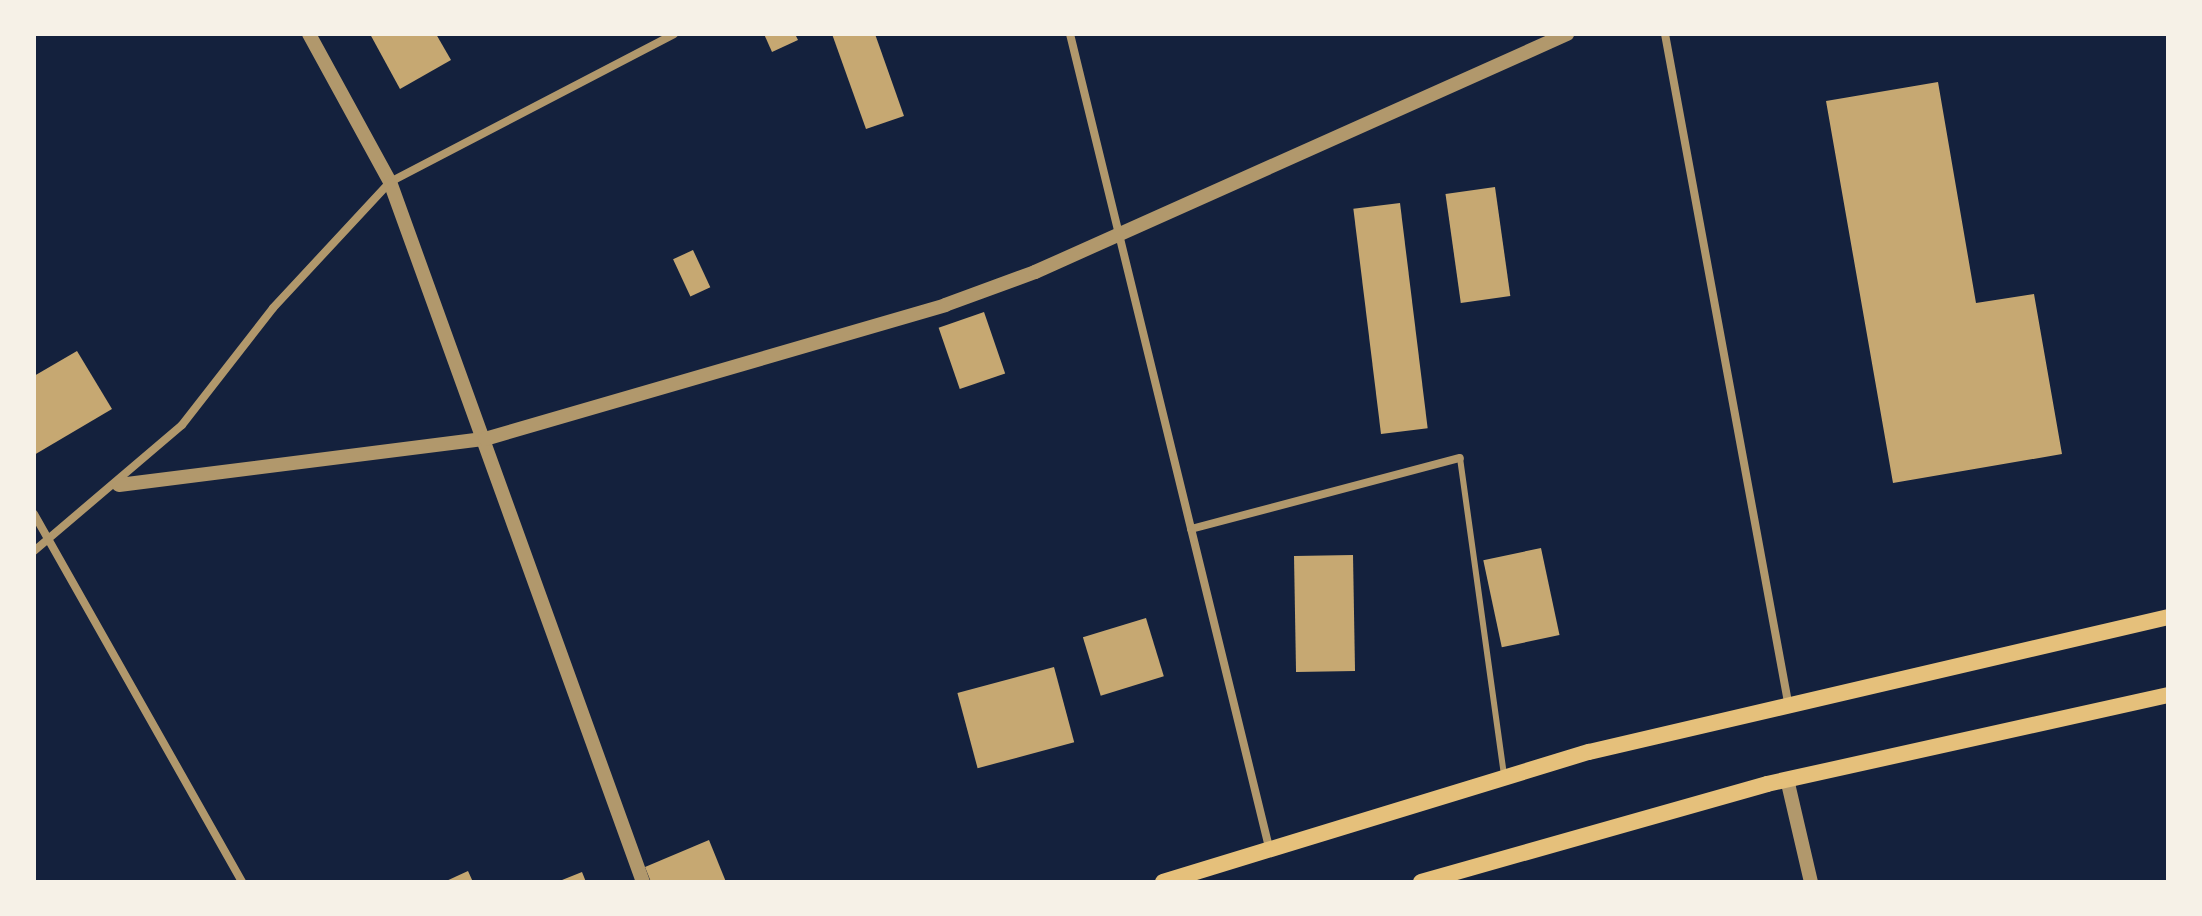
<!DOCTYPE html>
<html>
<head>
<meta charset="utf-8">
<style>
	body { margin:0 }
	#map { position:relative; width:2202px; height:916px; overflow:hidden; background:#14213d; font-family:Jost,sans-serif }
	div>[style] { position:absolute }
	.building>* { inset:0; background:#c6a872; transform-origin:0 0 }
	.service>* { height:6px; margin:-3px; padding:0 3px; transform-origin:3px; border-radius:3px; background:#b1986c }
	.minor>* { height:8px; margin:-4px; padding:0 4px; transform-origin:4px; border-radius:4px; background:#b1986c }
	.tertiary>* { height:14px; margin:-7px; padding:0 7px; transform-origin:7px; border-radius:7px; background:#b1986c }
	.secondary>* { height:16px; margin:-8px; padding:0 8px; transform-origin:8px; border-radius:8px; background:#e5c07b }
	span { translate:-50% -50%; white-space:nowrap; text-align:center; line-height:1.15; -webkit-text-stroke:7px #f6f1e7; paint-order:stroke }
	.frame { position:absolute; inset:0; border:36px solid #f6f1e7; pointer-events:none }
</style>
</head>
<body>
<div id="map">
	<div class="building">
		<div style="clip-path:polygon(370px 34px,436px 34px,451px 60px,400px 89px)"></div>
		<div style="clip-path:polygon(764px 34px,795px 34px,798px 40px,772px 52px)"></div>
		<div style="clip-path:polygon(832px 34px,875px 34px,904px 116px,866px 129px)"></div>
		<div style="clip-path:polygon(1938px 82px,1976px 303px,2034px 294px,2062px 454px,1893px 483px,1826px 101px)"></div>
		<div style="left:1495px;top:187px;width:110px;height:50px;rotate:82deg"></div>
		<div style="left:1400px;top:203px;width:227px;height:47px;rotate:83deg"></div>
		<div style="left:693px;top:250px;width:41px;height:22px;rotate:65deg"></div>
		<div style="left:984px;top:312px;width:65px;height:48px;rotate:71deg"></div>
		<div style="clip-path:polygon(77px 351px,112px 409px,34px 455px,34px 376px)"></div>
		<div style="left:1541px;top:548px;width:89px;height:59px;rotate:78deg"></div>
		<div style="left:1353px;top:555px;width:116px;height:59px;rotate:89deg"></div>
		<div style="left:1146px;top:618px;width:61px;height:66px;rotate:73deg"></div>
		<div style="left:1054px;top:667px;width:78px;height:100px;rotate:75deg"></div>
		<div style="clip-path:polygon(709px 840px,726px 882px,651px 882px,645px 867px)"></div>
		<div style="clip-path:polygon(468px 871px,473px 882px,444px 882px)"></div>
		<div style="clip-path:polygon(582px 872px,586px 882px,557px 882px)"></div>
	</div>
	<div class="service">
		<div style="left:1460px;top:458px;width:321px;rotate:82.1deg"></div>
	</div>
	<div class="minor">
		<div style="left:1070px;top:34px;width:837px;rotate:76.25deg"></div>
		<div style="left:1665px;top:34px;width:679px;rotate:79.57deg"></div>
		<div style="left:34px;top:514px;width:423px;rotate:60.5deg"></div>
		<div style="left:1191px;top:529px;width:278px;rotate:-14.8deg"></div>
		<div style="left:34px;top:551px;width:194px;rotate:-40.4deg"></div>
		<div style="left:182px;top:425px;width:148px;rotate:-52.1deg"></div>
		<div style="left:273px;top:308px;width:172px;rotate:-47.1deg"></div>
		<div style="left:390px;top:182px;width:320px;rotate:-27.5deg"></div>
	</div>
	<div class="tertiary">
		<div style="left:309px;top:34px;width:169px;rotate:61.3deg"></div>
		<div style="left:390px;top:182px;width:744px;rotate:70.13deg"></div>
		<div style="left:119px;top:485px;width:369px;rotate:-7.2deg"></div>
		<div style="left:485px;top:439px;width:479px;rotate:-16.2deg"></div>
		<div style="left:945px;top:305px;width:96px;rotate:-20.1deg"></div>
		<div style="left:1035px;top:272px;width:583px;rotate:-24.1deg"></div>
		<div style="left:1787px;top:779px;width:106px;rotate:76.9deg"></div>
	</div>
	<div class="secondary">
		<div style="left:1163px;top:882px;width:445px;rotate:-17deg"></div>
		<div style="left:1589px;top:752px;width:595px;rotate:-13.12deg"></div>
		<div style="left:1421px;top:882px;width:360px;rotate:-15.8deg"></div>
		<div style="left:1767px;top:784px;width:411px;rotate:-12.5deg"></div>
	</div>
	<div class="frame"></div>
</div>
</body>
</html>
